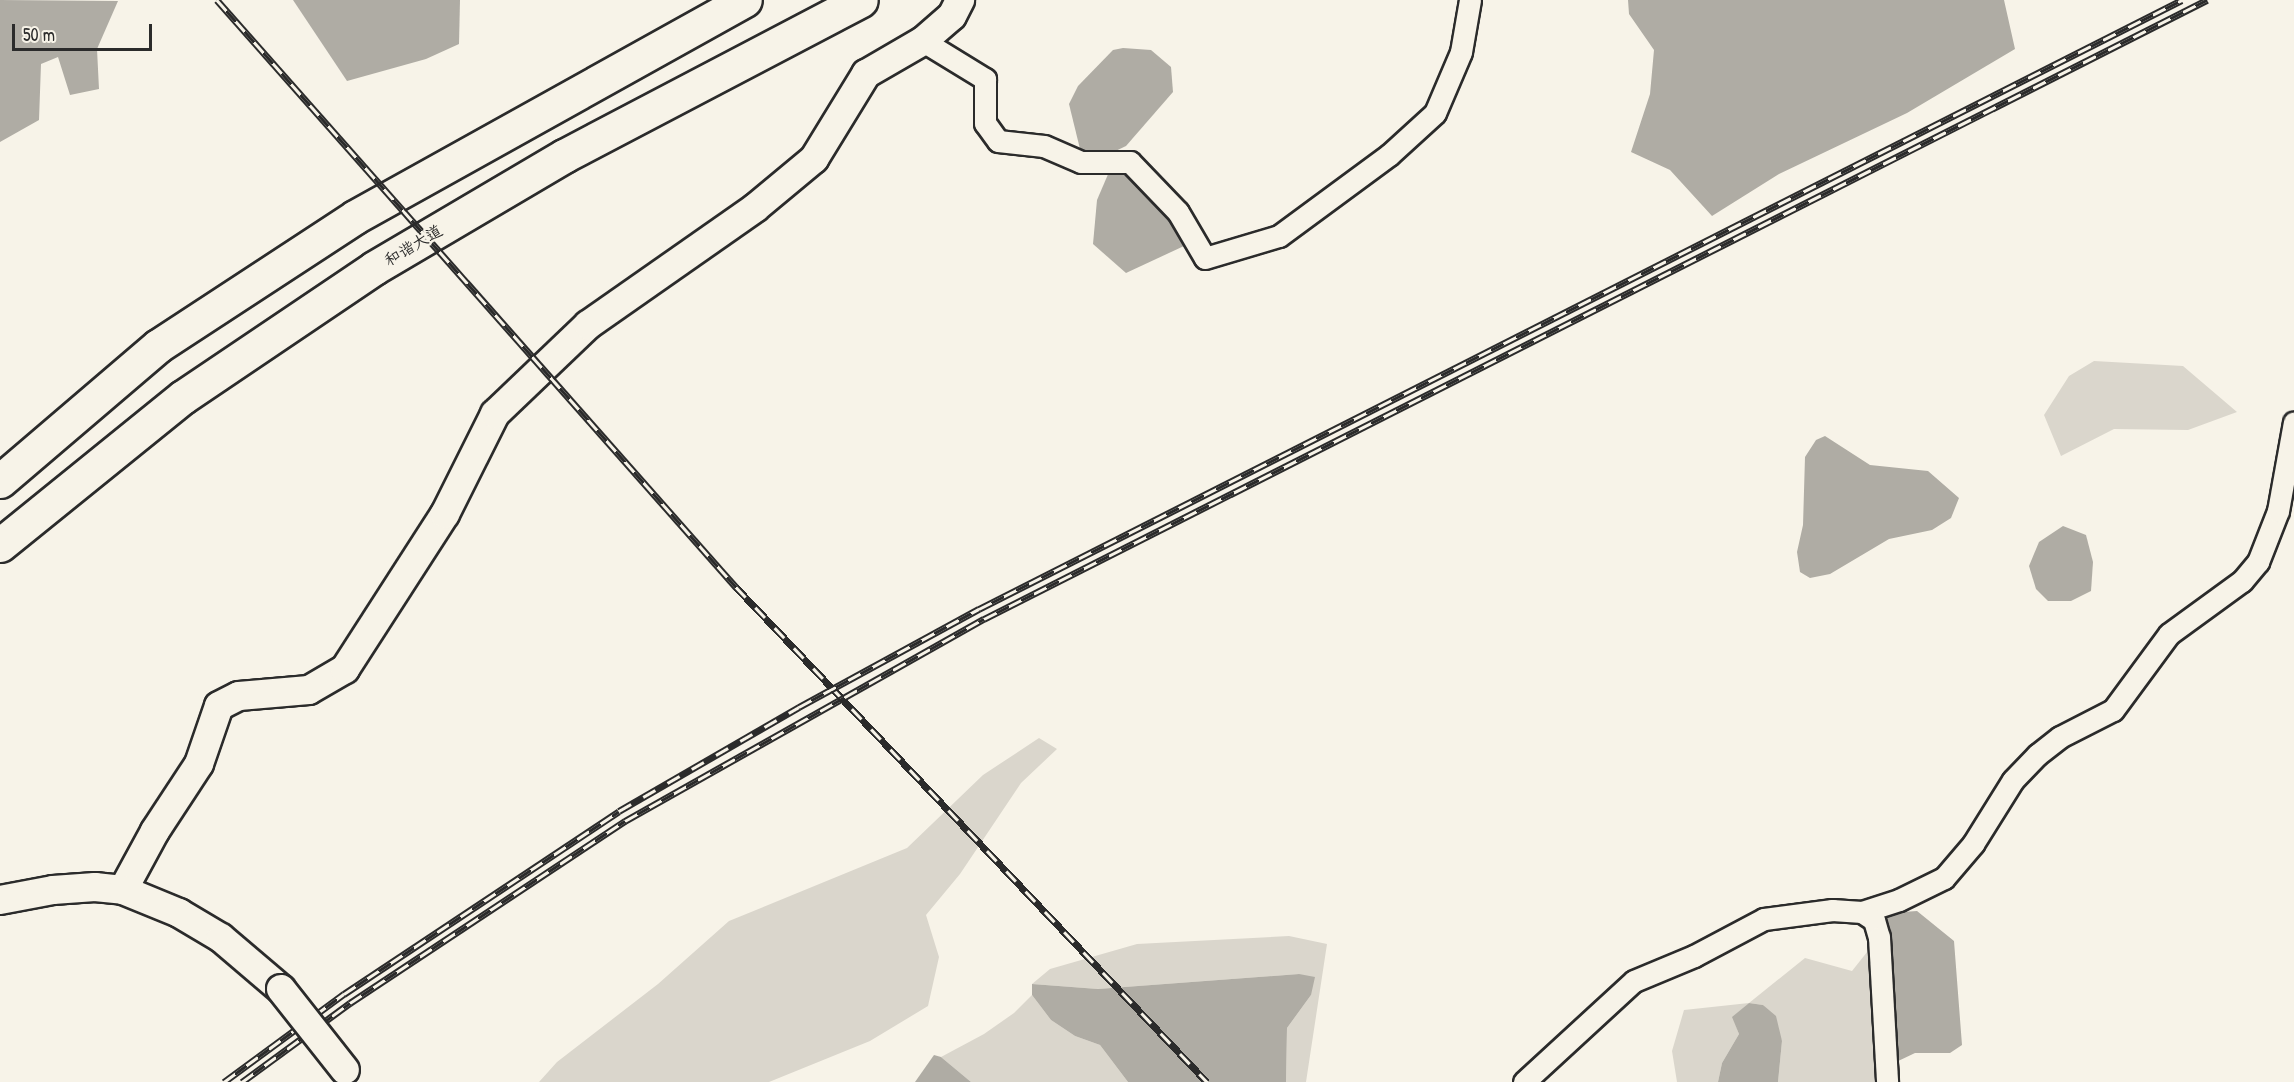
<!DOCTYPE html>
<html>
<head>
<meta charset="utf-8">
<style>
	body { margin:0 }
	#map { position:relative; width:2294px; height:1082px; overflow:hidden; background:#f7f3e8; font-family:"Patrick Hand","LXGW WenKai TC",sans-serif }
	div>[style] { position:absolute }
	.green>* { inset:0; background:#dad6cc }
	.water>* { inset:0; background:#afaca4 }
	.roads { filter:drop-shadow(2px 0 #2b2b2b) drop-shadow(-2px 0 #2b2b2b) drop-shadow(0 2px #2b2b2b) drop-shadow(0 -2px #2b2b2b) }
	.street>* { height:21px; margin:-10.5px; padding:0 10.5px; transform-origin:10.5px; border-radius:10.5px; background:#f7f3e8 }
	.secondary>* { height:28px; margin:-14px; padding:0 14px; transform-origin:14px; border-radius:14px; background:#f7f3e8 }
	.highway>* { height:33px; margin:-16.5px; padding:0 16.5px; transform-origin:16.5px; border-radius:16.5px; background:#f7f3e8 }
	.rail>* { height:7px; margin-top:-3.5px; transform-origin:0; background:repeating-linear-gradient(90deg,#f7f3e8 0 14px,#2b2b2b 0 28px); box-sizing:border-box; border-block:2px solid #2b2b2b }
	.bridges { filter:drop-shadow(2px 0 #2b2b2b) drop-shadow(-2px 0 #2b2b2b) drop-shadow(0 2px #2b2b2b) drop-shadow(0 -2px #2b2b2b) }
	.secondary-bridge>* { height:28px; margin:-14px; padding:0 14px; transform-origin:14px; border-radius:14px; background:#f7f3e8 }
	span { translate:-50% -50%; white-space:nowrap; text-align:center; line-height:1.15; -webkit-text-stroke:5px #f7f3e8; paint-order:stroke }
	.street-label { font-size:16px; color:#2b2b2b }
	.scale { position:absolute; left:12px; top:24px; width:140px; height:27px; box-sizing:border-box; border:3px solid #2b2b2b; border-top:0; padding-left:8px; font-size:18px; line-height:21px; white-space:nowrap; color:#2b2b2b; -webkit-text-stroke:4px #f7f3e8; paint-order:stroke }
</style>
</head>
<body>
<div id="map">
	<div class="green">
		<div style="clip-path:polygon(2094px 361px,2183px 366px,2237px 412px,2188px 430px,2114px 429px,2061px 456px,2044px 415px,2069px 376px)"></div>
		<div style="clip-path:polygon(1039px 738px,1057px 749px,1021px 783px,960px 874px,926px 915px,939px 957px,928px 1006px,870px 1041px,769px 1082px,539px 1082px,557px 1062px,658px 984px,729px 921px,907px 848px,983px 775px)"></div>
		<div style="clip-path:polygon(1289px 936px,1327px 944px,1306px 1082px,1286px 1082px,1287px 1028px,1311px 995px,1299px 974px,1098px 989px,1032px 984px,1050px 969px,1137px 944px)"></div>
		<div style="clip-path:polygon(1879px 937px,1884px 1056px,1875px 1082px,1778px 1082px,1782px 1041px,1763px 1005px,1749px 1003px,1733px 1017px,1739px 1034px,1722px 1063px,1718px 1082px,1677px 1082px,1672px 1051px,1684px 1010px,1749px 1003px,1805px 958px,1852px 971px)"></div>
		<div style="clip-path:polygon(1032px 995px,1051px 1020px,1075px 1036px,1100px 1045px,1128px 1082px,971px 1082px,941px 1057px,984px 1034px,1014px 1013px)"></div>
	</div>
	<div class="water">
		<div style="clip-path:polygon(0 0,118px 1px,97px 49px,99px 89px,70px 95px,58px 57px,41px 64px,39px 120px,0 142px)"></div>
		<div style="clip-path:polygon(293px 0,460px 0,459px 44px,426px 59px,347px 81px)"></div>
		<div style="clip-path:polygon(1628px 0,2004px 0,2015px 49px,1907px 113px,1779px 174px,1712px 216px,1670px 170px,1631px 152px,1650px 94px,1654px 50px,1629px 14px)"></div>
		<div style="clip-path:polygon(1123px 48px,1151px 50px,1171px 67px,1173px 92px,1126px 146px,1105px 156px,1086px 157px,1080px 149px,1069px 104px,1078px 86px,1113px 50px)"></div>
		<div style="clip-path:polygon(1109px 172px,1128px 172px,1169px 216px,1184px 246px,1126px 273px,1093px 244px,1097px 200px)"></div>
		<div style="clip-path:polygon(1825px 436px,1870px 465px,1928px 471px,1959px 498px,1951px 518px,1932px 530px,1889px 539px,1830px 574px,1810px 578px,1800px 572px,1797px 552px,1803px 525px,1805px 457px,1816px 440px)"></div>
		<div style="clip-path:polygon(2063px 526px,2086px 535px,2093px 562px,2091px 591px,2071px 601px,2048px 601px,2036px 589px,2029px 566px,2039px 542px)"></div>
		<div style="clip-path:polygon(1917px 911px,1954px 941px,1962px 1045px,1950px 1053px,1915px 1053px,1894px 1063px,1883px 918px,1889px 913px)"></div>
		<div style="clip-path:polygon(1299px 974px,1315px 977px,1311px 995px,1287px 1028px,1286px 1082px,1128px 1082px,1100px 1045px,1075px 1036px,1051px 1020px,1032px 995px,1032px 984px,1098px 989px)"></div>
		<div style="clip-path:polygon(1749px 1003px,1763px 1005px,1776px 1016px,1782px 1041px,1778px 1082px,1718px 1082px,1722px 1063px,1739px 1034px,1732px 1017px)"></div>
		<div style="clip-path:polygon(934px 1055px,941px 1057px,971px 1082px,915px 1082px)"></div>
	</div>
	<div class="roads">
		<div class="street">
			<div style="left:923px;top:41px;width:73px;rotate:31.5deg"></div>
			<div style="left:985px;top:79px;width:44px;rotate:90deg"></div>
			<div style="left:985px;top:123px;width:22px;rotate:54deg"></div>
			<div style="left:998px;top:141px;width:46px;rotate:6.2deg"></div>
			<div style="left:1044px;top:146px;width:40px;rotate:23.4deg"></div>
			<div style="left:1081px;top:162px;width:49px"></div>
			<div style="left:1130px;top:162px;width:69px;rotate:46.2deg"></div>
			<div style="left:1178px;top:212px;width:53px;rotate:59.6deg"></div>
			<div style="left:1205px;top:258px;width:77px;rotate:-16.6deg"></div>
			<div style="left:1279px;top:236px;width:137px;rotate:-36.4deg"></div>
			<div style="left:1389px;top:155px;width:62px;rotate:-42.4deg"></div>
			<div style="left:1435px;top:113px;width:66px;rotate:-66.9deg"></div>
			<div style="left:1461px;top:52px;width:53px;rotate:-80.2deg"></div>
			<div style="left:1862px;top:912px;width:39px;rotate:-18deg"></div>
			<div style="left:1899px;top:900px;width:50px;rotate:-26.1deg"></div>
			<div style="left:1944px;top:878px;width:45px;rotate:-49.5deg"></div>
			<div style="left:1973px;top:844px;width:75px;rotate:-58deg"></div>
			<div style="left:2013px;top:780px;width:35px;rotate:-46deg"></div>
			<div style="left:2037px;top:755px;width:29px;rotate:-38deg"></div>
			<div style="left:2060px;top:737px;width:59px;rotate:-27deg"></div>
			<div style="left:2113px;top:710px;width:94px;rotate:-53.6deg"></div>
			<div style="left:2169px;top:634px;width:90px;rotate:-36deg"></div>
			<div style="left:2242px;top:581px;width:25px;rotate:-50deg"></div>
			<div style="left:2258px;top:562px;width:55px;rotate:-68.6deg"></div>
			<div style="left:2278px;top:511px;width:90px;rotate:-79.8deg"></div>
			<div style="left:1524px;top:1082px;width:149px;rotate:-42.6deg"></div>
			<div style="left:1634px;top:981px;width:65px;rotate:-22.6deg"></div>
			<div style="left:1694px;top:956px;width:79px;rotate:-27.9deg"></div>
			<div style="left:1764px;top:919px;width:69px;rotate:-7.5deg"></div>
			<div style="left:1832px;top:910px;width:30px;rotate:4deg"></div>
			<div style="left:1862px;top:912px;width:14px;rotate:34deg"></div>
			<div style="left:1874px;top:920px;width:18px;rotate:74deg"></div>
			<div style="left:1879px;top:937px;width:145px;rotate:86.8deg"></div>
		</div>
		<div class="secondary">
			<div style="left:123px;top:890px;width:67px;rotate:-61.5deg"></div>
			<div style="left:155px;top:831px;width:80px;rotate:-56.7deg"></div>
			<div style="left:199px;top:764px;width:61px;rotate:-71deg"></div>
			<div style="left:219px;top:706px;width:22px;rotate:-27deg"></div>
			<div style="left:239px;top:696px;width:70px;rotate:-4.9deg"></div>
			<div style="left:309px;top:690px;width:42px;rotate:-30.3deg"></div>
			<div style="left:345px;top:669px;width:184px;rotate:-57.2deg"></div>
			<div style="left:445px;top:514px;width:112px;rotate:-63.4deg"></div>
			<div style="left:495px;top:414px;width:129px;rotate:-43.7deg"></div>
			<div style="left:588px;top:325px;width:204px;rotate:-35deg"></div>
			<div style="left:755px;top:208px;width:77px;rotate:-39.7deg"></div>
			<div style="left:814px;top:159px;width:100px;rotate:-58.5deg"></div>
			<div style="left:866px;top:74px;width:66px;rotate:-30.1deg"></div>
			<div style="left:923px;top:41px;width:38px;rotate:-41deg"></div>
			<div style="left:952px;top:16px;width:18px;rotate:-63deg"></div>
			<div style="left:0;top:900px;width:54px;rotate:-10.7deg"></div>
			<div style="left:53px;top:890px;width:42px;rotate:-4.1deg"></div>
			<div style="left:95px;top:887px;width:28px;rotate:6deg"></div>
			<div style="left:123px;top:890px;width:61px;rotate:22.3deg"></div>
			<div style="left:179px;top:913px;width:49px;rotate:30.8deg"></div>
			<div style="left:221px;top:938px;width:79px;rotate:40.4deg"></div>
		</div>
		<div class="highway">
			<div style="left:0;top:481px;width:208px;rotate:-40.5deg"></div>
			<div style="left:158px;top:346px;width:235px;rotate:-33.2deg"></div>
			<div style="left:355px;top:217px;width:446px;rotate:-29.1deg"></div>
			<div style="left:0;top:545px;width:235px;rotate:-39deg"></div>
			<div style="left:183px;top:397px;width:230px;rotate:-34deg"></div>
			<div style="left:374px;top:268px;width:221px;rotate:-30.5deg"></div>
			<div style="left:564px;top:156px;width:335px;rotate:-27.7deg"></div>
		</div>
	</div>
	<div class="rail">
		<div style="left:217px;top:0;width:784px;rotate:48.52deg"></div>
		<div style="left:736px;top:587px;width:683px;rotate:46.42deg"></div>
		<div style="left:224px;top:1082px;width:149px;rotate:-36.3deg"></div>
		<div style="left:344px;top:994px;width:330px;rotate:-33.6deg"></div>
		<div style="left:619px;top:811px;width:208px;rotate:-30deg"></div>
		<div style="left:799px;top:707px;width:205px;rotate:-28.6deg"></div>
		<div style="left:979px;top:609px;width:1348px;rotate:-26.85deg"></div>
		<div style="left:242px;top:1082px;width:134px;rotate:-36.2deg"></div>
		<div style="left:350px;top:1003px;width:330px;rotate:-33.5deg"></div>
		<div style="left:625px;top:821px;width:412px;rotate:-29.4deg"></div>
		<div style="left:984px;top:619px;width:1371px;rotate:-26.85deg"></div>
	</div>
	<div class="bridges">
		<div class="secondary-bridge">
			<div style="left:281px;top:989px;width:103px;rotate:51.7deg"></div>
		</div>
	</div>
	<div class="street-label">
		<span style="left:413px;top:245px;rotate:-31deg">和谐大道</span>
	</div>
	<div class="scale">50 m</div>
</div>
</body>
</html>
